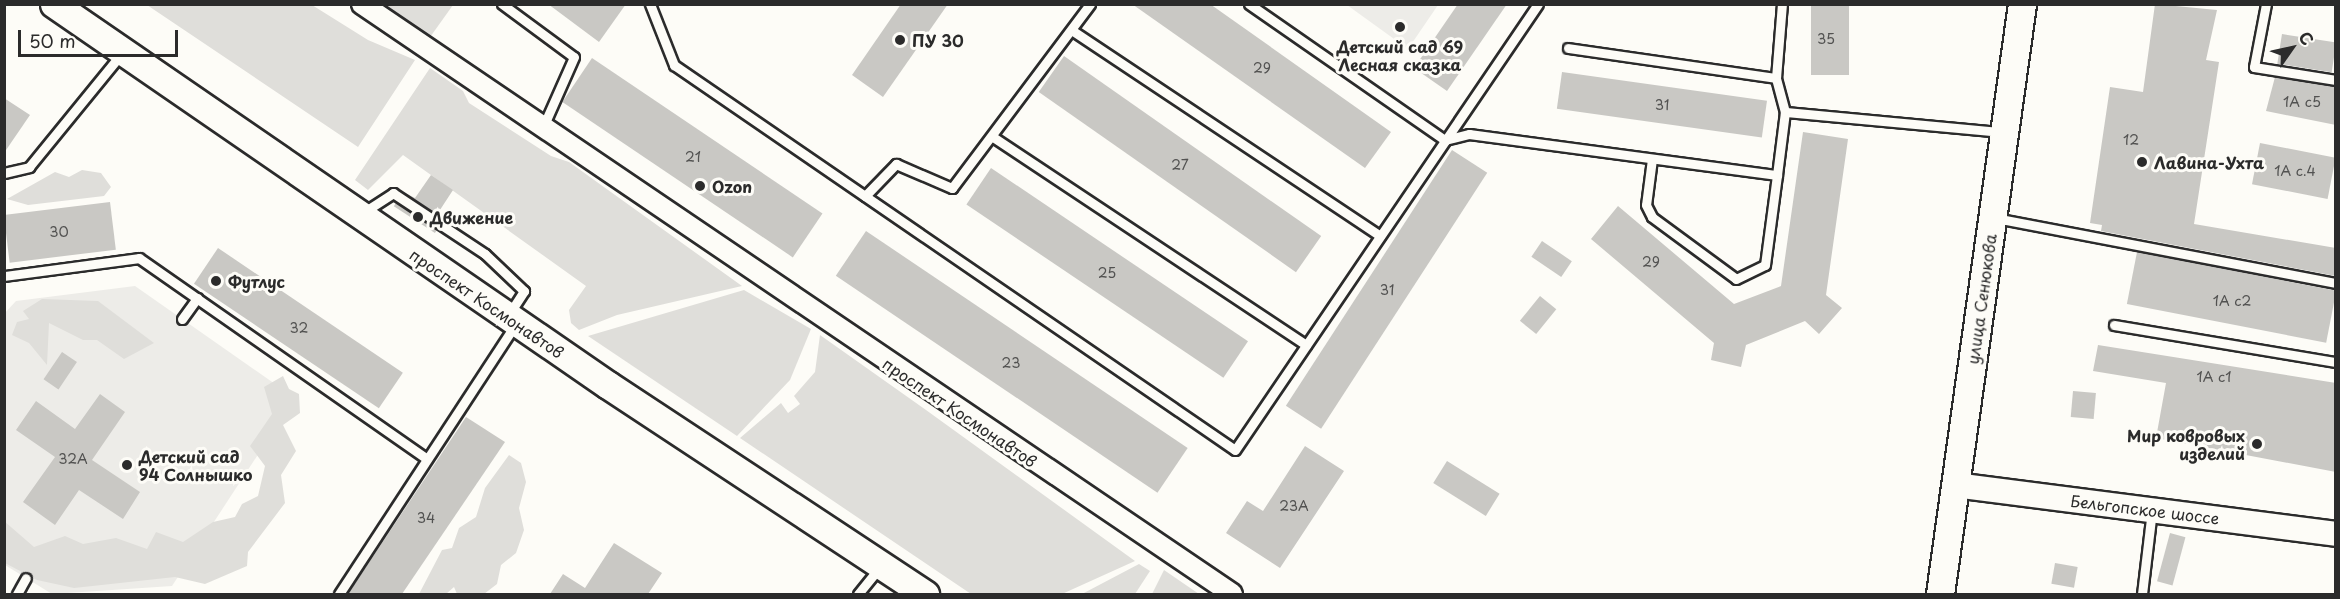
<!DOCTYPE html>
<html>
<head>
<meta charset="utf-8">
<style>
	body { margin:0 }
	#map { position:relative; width:2340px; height:599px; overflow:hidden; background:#fdfcf7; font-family:"Playpen Sans",sans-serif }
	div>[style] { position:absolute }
	.built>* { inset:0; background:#edece8 }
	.green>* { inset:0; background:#dfdeda }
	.building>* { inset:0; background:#c9c8c4; transform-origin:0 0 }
	.roads { filter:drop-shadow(2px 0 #2b2b2b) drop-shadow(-2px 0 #2b2b2b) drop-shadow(0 2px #2b2b2b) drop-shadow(0 -2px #2b2b2b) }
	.service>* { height:9px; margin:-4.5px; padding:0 4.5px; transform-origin:4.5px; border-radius:4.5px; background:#fdfcf7 }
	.minor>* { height:20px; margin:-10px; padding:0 10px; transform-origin:10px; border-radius:10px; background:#fdfcf7 }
	.tertiary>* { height:24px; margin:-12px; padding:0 12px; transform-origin:12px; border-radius:12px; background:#fdfcf7 }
	.secondary>* { height:27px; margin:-13.5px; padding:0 13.5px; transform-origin:13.5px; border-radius:13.5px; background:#fdfcf7 }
	.dots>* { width:16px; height:16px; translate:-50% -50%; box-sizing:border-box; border:3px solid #fdfcf7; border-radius:50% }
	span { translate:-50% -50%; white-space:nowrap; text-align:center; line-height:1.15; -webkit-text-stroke:6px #fdfcf7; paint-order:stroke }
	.number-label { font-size:14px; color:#525251 }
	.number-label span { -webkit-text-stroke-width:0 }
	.poi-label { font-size:16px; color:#2b2b2b; font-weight:700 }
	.left { translate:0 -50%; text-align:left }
	.right { translate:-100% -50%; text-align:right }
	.street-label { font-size:16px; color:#2b2b2b }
	.frame { position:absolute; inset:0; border:6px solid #2b2b2b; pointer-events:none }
	.north { position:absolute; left:2262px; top:18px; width:60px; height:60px; -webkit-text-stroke:4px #fdfcf7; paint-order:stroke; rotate:56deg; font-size:16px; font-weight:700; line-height:24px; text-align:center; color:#2b2b2b }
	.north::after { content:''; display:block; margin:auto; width:21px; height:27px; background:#2b2b2b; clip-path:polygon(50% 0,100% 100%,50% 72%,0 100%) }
	.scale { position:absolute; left:18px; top:30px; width:160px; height:27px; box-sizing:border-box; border:3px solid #2b2b2b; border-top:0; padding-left:8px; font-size:18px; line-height:21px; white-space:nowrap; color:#2b2b2b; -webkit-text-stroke:4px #fdfcf7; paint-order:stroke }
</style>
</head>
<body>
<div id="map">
	<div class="built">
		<div style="clip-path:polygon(1347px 5px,1438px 5px,1408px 49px)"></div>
		<div style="clip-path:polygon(135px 286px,295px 398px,172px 586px,52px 594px,5px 565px,4px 314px,16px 301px)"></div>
	</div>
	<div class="green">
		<div style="clip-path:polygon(147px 5px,312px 5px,368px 40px,415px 60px,358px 147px)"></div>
		<div style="clip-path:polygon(376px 5px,453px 5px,428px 40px)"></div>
		<div style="clip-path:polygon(430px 68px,463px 91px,469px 103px,551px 156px,569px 162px,742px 286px,617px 315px,579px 330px,571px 323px,569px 310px,586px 286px,403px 155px,368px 190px,355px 180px)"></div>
		<div style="clip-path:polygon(82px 170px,101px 173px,111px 187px,104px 196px,28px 205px,7px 199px,55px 172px,69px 177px)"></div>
		<div style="clip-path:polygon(744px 290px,811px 329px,790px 380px,737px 436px,588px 336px)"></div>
		<div style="clip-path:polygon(42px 299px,98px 301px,154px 343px,124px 359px,97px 340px,83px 340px,49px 323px,47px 365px,29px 343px,12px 335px,17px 322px,29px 319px,23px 311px)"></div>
		<div style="clip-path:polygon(820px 335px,926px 410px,1135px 561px,1062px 594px,971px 594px,740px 438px,781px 403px,788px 413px,800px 404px,794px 396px,815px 372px)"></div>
		<div style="clip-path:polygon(283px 376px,289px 389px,299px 394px,300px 413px,283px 425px,296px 451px,281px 475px,285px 503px,248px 552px,247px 566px,205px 584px,175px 577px,74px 588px,37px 580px,5px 563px,4px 521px,34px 547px,65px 536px,83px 544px,116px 538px,147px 549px,156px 532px,183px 542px,213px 522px,235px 517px,242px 504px,258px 496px,265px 466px,250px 446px,272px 414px,264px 387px)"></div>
		<div style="clip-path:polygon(509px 455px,521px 463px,526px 482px,519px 508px,524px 530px,516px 553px,501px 565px,497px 584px,484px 594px,457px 594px,454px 587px,446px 594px,419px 594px,442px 550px,452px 548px,459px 528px,476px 517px,485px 488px)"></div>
		<div style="clip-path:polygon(1139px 564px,1150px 571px,1135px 594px,1082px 594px)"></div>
		<div style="clip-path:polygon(1164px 570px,1199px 594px,1152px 594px)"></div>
	</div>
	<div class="building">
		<div style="clip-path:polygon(548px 4px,626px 4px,599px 42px)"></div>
		<div style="clip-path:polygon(901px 4px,948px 4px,883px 97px,852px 75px)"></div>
		<div style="clip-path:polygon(1132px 4px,1210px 4px,1391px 132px,1365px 168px)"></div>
		<div style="clip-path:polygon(1458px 4px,1507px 4px,1447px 91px,1414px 68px)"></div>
		<div style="left:1811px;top:4px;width:38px;height:71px"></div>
		<div style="clip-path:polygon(2155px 4px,2217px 10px,2206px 60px,2219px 62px,2194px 224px,2336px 248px,2336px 276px,2101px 231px,2102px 225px,2090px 223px,2110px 87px,2143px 92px)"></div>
		<div style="left:2282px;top:34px;width:55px;height:30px;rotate:9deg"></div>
		<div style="left:1064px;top:56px;width:314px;height:44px;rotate:35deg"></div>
		<div style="left:592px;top:58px;width:278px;height:53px;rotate:34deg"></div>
		<div style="left:1562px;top:72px;width:207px;height:37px;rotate:8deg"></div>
		<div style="clip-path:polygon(2275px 77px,2336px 87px,2336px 125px,2266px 111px)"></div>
		<div style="clip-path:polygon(4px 98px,30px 115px,4px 153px)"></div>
		<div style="clip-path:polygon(1803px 132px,1848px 139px,1826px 295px,1842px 308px,1819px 334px,1805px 321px,1746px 345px,1741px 367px,1711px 360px,1714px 343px,1591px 239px,1618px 206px,1734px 304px,1781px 286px)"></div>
		<div style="left:2260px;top:143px;width:77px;height:42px;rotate:11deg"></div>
		<div style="left:1452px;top:150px;width:42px;height:305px;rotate:33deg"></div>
		<div style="left:991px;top:168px;width:310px;height:44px;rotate:34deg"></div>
		<div style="clip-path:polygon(431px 175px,453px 190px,438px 213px,445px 219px,403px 192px,415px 198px)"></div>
		<div style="left:110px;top:202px;width:48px;height:107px;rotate:83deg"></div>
		<div style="left:396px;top:203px;width:49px;height:4px;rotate:33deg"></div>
		<div style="left:866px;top:231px;width:388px;height:54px;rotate:34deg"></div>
		<div style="left:1542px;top:241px;width:36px;height:19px;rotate:34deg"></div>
		<div style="left:218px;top:248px;width:223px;height:43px;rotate:34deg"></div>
		<div style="left:2137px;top:252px;width:203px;height:53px;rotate:11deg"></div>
		<div style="left:1540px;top:296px;width:21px;height:32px;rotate:39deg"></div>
		<div style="clip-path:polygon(2098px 345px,2336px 383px,2336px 472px,2156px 438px,2166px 383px,2093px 371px)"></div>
		<div style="left:62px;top:352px;width:18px;height:33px;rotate:34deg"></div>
		<div style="left:2073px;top:391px;width:23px;height:26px;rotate:5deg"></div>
		<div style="clip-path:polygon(100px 394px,125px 412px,92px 460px,140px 492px,123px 519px,79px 490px,55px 525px,23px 502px,55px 457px,16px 430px,36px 401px,75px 429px)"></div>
		<div style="clip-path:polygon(466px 417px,505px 442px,402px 594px,348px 594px)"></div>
		<div style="clip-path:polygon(1305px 446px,1344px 471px,1280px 568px,1226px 533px,1247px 501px,1263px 511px)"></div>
		<div style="left:1447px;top:461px;width:62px;height:26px;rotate:32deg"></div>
		<div style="left:2170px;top:533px;width:16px;height:50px;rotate:15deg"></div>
		<div style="clip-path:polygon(614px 543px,662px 573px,648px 594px,550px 594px,563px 574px,585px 588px)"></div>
		<div style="left:2055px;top:563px;width:23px;height:21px;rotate:10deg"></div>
	</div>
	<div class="roads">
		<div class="service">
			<div style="left:502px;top:4px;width:89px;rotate:36.4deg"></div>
			<div style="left:574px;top:57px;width:77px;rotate:113.9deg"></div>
			<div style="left:650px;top:4px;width:66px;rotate:68.5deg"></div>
			<div style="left:674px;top:65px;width:680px;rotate:34.46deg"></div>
			<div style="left:1235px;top:450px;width:539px;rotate:-55.81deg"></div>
			<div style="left:1249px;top:4px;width:239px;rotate:34.8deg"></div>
			<div style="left:1445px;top:140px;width:25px;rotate:-14deg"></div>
			<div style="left:1469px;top:134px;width:311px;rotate:7.6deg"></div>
			<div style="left:1777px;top:175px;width:64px;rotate:-82.8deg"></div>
			<div style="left:1785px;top:112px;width:35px;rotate:-105deg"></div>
			<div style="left:1776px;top:78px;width:74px;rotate:-85.4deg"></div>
			<div style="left:2266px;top:4px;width:64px;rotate:100.8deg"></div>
			<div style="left:2254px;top:67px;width:83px;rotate:9deg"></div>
			<div style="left:1073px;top:31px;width:369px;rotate:33.7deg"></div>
			<div style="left:1568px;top:48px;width:210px;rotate:8.2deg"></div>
			<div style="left:1785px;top:112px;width:216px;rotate:5.3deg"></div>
			<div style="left:993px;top:137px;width:376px;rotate:33.6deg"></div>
			<div style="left:1652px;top:159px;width:46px;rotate:97.4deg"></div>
			<div style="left:1646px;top:205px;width:13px;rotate:63deg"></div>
			<div style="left:1652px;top:217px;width:104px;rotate:36.4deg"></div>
			<div style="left:1736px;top:279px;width:32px;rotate:-26deg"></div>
			<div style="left:1765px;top:265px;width:91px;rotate:-82.4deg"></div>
			<div style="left:4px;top:173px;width:26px;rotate:-13deg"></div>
			<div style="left:29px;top:167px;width:146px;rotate:-50.8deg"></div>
			<div style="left:865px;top:196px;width:45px;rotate:-45.9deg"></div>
			<div style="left:896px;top:164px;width:61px;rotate:23.2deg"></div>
			<div style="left:952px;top:188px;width:230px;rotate:-53.1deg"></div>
			<div style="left:364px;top:212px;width:35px;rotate:-33deg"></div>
			<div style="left:393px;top:193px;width:110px;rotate:33.5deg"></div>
			<div style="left:485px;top:254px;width:54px;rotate:43.5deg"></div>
			<div style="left:524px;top:291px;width:27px;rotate:123deg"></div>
			<div style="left:1995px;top:218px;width:347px;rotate:10.8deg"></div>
			<div style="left:4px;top:276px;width:136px;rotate:-7.6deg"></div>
			<div style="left:139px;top:258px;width:350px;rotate:34.9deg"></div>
			<div style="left:182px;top:319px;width:26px;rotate:-54deg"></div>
			<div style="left:2114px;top:325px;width:225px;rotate:9.5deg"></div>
			<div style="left:17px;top:594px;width:18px;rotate:-61deg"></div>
			<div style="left:339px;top:594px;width:321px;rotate:-56.8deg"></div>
			<div style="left:858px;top:594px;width:35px;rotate:-51deg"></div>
			<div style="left:2142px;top:594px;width:85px;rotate:-83.2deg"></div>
		</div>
		<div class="minor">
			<div style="left:362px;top:4px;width:1051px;rotate:34.14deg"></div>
		</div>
		<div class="tertiary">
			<div style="left:1955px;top:485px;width:384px;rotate:7.3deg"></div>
		</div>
		<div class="secondary">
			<div style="left:54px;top:4px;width:672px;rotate:34.52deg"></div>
			<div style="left:608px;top:385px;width:380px;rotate:33.4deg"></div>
			<div style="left:1940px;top:594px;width:596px;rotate:-82.09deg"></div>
		</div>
	</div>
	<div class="dots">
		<div style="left:1400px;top:27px;background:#2b2b2b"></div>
		<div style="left:900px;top:40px;background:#2b2b2b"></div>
		<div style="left:2142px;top:162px;background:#2b2b2b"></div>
		<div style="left:700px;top:186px;background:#2b2b2b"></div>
		<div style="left:418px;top:217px;background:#2b2b2b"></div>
		<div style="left:216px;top:281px;background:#2b2b2b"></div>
		<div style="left:2257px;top:444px;background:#2b2b2b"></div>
		<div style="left:127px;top:465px;background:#2b2b2b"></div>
	</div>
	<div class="number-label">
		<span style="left:1826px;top:39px">35</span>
		<span style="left:1262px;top:68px">29</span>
		<span style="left:2302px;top:102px">1А с5</span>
		<span style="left:1662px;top:105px">31</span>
		<span style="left:2131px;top:140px">12</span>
		<span style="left:693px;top:157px">21</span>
		<span style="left:1180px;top:165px">27</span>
		<span style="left:2295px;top:171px">1А с.4</span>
		<span style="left:59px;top:232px">30</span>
		<span style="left:1651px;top:262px">29</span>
		<span style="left:1107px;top:273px">25</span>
		<span style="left:1387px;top:290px">31</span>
		<span style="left:2232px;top:301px">1А с2</span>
		<span style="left:299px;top:328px">32</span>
		<span style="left:1011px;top:363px">23</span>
		<span style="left:2214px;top:377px">1А с1</span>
		<span style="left:73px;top:459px">32А</span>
		<span style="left:1294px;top:506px">23А</span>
		<span style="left:426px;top:518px">34</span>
	</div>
	<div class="poi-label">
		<span class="left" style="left:912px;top:40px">ПУ 30</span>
		<span style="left:1400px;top:55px">Детский сад 69<br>Лесная сказка</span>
		<span class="left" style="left:2154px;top:162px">Лавина-Ухта</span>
		<span class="left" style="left:712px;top:186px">Ozon</span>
		<span class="left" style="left:430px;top:217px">Движение</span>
		<span class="left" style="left:228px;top:281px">Футлус</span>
		<span class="right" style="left:2245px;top:444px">Мир ковровых<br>изделий</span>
		<span class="left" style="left:139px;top:465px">Детский сад<br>94 Солнышко</span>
	</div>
	<div class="street-label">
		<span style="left:1981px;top:299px;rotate:-82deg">улица Сенюкова</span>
		<span style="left:487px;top:303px;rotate:34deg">проспект Космонавтов</span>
		<span style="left:960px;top:412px;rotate:34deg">проспект Космонавтов</span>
		<span style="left:2145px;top:509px;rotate:7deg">Бельгопское шоссе</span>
	</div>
	<div class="frame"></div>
	<div class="north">С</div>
	<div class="scale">50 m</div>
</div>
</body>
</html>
